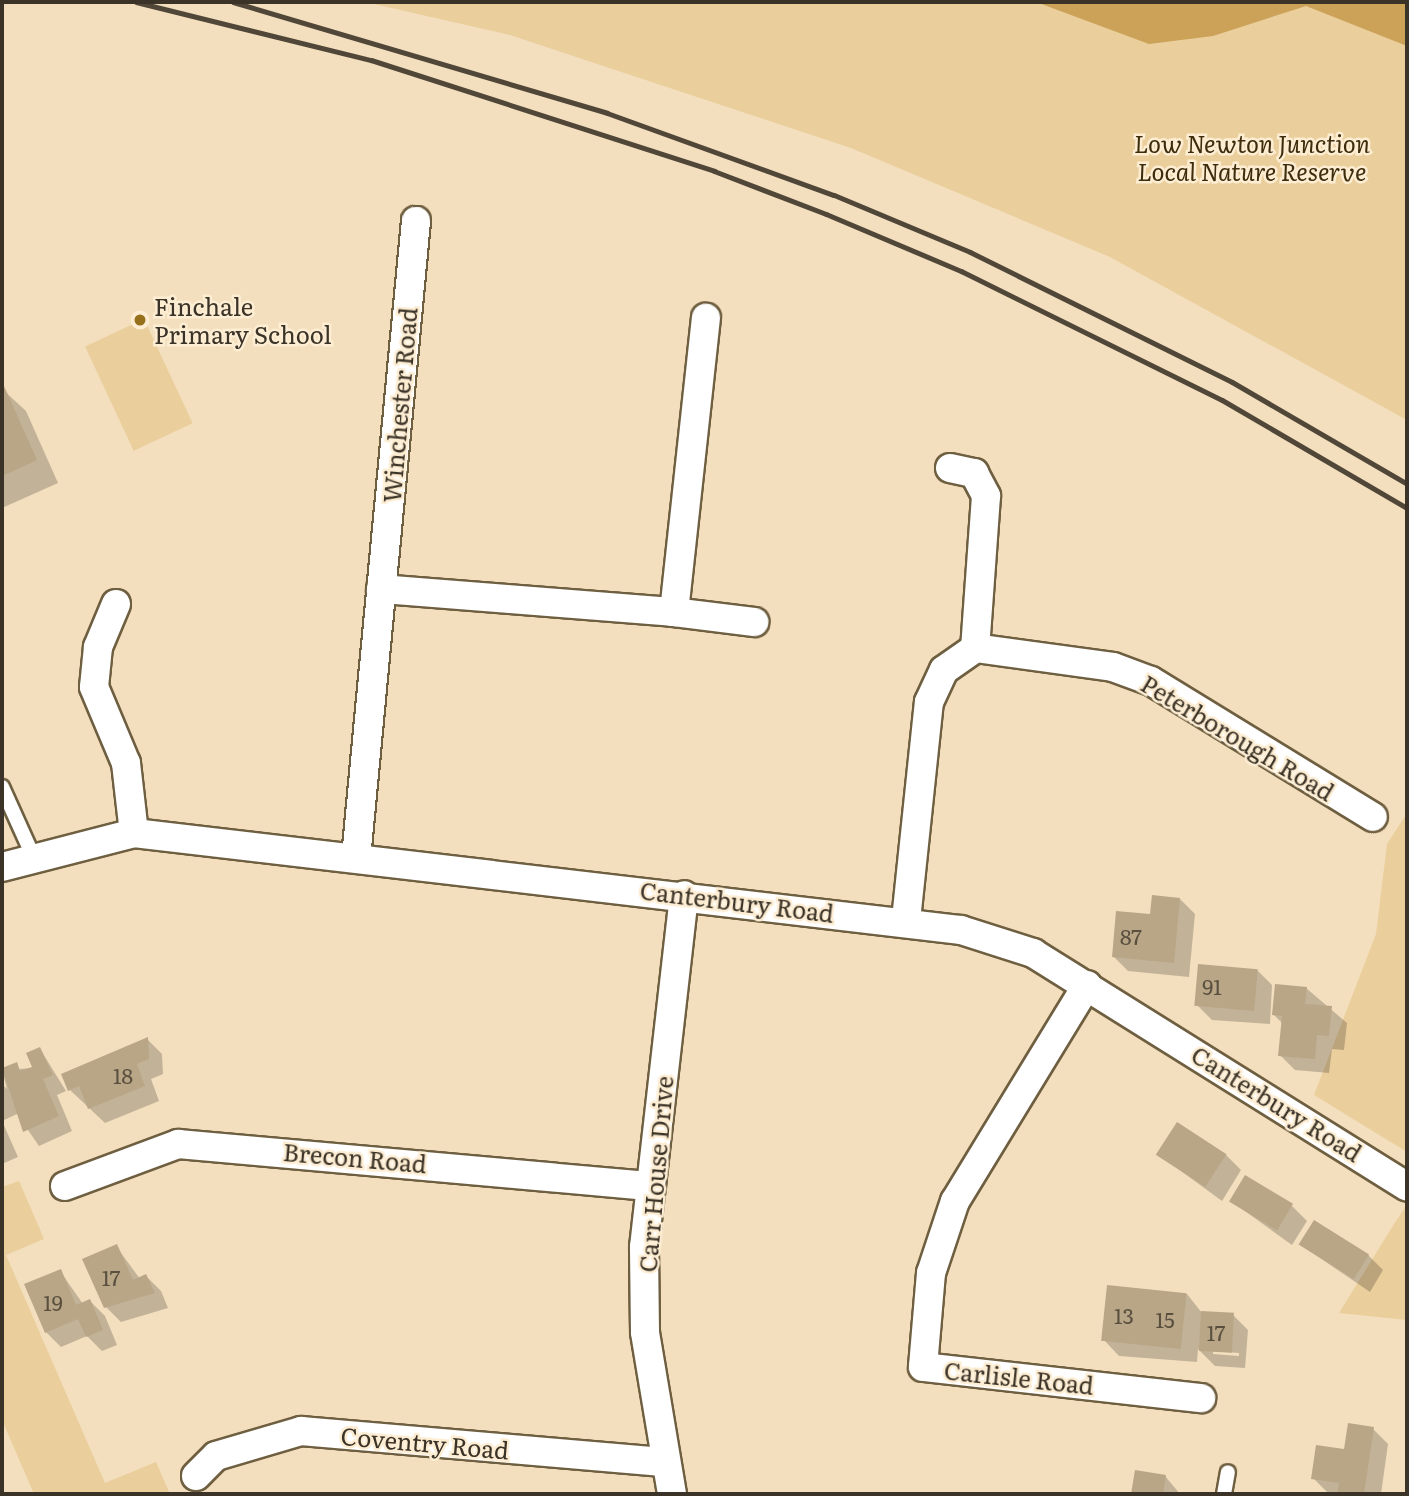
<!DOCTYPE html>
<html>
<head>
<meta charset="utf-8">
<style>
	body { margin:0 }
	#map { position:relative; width:1409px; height:1496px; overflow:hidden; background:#f3dfbe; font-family:Literata,serif }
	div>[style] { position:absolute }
	.green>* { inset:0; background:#eace9c; transform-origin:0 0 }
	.forest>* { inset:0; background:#cba258 }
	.shadow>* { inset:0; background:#0003 }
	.building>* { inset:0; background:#b9a687; transform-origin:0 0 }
	.roads { filter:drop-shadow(2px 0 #6f5f41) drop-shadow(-2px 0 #6f5f41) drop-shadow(0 2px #6f5f41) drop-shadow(0 -2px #6f5f41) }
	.service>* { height:14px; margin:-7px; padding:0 7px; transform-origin:7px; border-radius:7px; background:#fff }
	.minor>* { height:28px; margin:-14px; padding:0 14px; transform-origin:14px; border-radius:14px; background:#fff }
	.rail>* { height:5px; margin:-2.5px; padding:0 2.5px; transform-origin:2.5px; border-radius:2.5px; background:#514739 }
	.dots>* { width:19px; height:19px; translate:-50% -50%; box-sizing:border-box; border:4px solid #fdedd3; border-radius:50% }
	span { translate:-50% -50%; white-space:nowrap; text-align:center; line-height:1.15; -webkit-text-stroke:5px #fdedd3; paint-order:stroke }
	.number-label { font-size:21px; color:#5a503f }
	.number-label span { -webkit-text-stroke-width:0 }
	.park-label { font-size:24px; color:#3e2d0c; font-style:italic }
	.poi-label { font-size:24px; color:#3b3327 }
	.left { translate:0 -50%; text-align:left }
	.street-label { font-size:24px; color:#3b3327 }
	.frame { position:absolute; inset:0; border:4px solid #3b3327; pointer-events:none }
</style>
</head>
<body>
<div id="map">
	<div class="green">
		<div style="clip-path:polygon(365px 2px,1407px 2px,1407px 420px,1110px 257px,851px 148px,510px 35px)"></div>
		<div style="left:144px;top:319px;width:115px;height:65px;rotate:65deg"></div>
		<div style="clip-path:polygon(1407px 813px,1407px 1152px,1314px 1095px,1376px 934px,1387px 844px)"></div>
		<div style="clip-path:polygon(19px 1181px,44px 1239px,6px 1255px,105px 1483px,156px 1462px,170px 1494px,34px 1494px,2px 1420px,2px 1187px)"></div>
		<div style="clip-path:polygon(1407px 1205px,1407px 1320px,1339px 1313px,1394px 1224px)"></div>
	</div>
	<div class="forest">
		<div style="clip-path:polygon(1036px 2px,1407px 2px,1407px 46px,1306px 6px,1213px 36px,1149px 44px)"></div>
	</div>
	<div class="shadow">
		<div style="clip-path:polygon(2px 389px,26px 411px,58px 483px,2px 508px)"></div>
		<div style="clip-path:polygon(1180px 899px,1195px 914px,1189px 977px,1128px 971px,1113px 956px,1152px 916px)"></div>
		<div style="clip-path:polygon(1257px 970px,1272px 985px,1270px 1024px,1212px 1020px,1197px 1005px)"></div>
		<div style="clip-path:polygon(1306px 988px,1347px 1023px,1344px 1050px,1332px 1049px,1329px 1073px,1295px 1070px,1280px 1055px,1283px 1024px,1272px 1013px)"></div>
		<div style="clip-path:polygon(147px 1039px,162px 1054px,163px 1074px,151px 1079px,159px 1101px,105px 1123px,70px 1090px)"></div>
		<div style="clip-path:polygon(40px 1049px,66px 1091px,57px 1095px,72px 1131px,39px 1146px,17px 1114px,2px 1121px,18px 1157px,2px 1164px,2px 1084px,7px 1089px,2px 1070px,34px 1068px)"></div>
		<div style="clip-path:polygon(1159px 1155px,1226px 1155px,1241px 1170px,1222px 1201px)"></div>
		<div style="clip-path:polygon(1231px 1201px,1292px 1206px,1307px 1221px,1292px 1245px)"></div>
		<div style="clip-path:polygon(1301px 1245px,1368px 1255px,1383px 1270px,1370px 1292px)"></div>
		<div style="clip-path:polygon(116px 1246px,140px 1279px,146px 1276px,161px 1291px,168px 1308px,121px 1322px,106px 1307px)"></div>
		<div style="clip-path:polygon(60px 1271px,83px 1304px,90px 1301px,105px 1316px,117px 1345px,102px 1351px,87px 1336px,61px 1347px,46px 1332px)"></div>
		<div style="clip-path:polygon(evenodd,1187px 1294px,1202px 1313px,1233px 1315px,1248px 1330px,1245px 1368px,1215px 1366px,1198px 1349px,1197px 1362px,1119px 1356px,1104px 1340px,1187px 1294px,1213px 1351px,1239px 1353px,1239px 1356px,1213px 1354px,1213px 1351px)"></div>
		<div style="clip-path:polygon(1373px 1429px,1388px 1444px,1381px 1494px,1328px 1493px,1313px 1478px)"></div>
		<div style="clip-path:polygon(1136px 1472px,1165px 1476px,1180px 1494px,1132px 1494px)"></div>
	</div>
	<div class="building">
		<div style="clip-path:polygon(4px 386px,37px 460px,2px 476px,2px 387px)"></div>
		<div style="clip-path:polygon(1152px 895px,1180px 898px,1174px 963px,1112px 957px,1116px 911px,1150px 914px)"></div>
		<div style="left:1198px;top:964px;width:60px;height:42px;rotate:5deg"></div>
		<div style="clip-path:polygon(1275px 984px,1307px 987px,1305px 1004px,1332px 1006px,1329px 1036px,1317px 1035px,1315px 1059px,1278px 1056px,1282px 1016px,1272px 1015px)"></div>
		<div style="clip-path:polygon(148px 1037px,149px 1059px,137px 1064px,145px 1086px,88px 1109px,79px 1086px,68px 1091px,61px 1074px)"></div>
		<div style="clip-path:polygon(40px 1047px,53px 1075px,43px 1079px,59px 1116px,23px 1132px,2px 1068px,17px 1062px,20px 1071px,32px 1067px,26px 1053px)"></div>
		<div style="left:1177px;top:1122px;width:59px;height:39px;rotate:33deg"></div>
		<div style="left:1245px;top:1175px;width:56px;height:31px;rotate:31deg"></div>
		<div style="left:1314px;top:1220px;width:65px;height:29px;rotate:32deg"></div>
		<div style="clip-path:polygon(117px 1244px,133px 1280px,146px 1274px,155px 1293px,104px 1308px,82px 1259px)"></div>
		<div style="clip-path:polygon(61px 1269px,76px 1305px,90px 1299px,103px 1330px,86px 1337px,78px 1319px,45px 1333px,24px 1284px)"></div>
		<div style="left:1107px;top:1285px;width:80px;height:56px;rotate:6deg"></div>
		<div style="left:1201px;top:1311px;width:33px;height:40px;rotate:3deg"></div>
		<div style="clip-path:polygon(1348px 1423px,1374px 1427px,1364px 1494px,1337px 1494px,1339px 1483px,1311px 1479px,1316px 1445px,1344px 1449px)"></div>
		<div style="clip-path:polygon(1135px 1470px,1166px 1475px,1163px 1494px,1131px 1494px)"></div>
	</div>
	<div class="roads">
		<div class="service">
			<div style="left:2px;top:787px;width:76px;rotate:65.8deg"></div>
			<div style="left:1224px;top:1494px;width:22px;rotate:-80deg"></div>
		</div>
		<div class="minor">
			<div style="left:950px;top:468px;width:25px;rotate:12deg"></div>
			<div style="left:974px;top:473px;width:26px;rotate:62deg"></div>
			<div style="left:986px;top:496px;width:152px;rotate:94.1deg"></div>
			<div style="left:381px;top:589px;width:294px;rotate:4.5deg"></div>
			<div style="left:674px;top:612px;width:296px;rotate:-83.8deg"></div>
			<div style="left:116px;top:604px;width:47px;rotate:112.7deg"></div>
			<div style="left:98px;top:647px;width:40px;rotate:95.7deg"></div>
			<div style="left:94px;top:687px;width:82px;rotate:67.2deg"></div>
			<div style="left:126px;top:763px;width:70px;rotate:83.5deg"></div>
			<div style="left:674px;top:612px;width:81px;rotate:7.1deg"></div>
			<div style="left:356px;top:858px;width:640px;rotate:-84.62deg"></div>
			<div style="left:2px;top:867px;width:136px;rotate:-14.4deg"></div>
			<div style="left:134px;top:833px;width:833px;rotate:6.69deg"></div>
			<div style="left:961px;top:930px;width:76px;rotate:17.7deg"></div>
			<div style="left:1033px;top:953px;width:441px;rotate:32deg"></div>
			<div style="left:906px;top:920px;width:219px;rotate:-84deg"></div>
			<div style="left:929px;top:702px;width:35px;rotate:-65deg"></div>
			<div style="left:944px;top:670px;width:38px;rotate:-35deg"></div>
			<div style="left:975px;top:648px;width:139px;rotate:7.8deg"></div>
			<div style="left:1113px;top:667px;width:40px;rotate:20.2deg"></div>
			<div style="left:1151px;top:681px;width:260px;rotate:31.5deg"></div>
			<div style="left:1087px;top:985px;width:253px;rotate:121.4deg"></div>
			<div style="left:955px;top:1201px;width:76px;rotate:108.4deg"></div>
			<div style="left:931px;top:1273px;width:94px;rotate:94.9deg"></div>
			<div style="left:923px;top:1367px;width:280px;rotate:6.4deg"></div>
			<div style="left:65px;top:1186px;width:121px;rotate:-20.4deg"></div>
			<div style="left:178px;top:1144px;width:475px;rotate:5.1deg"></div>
			<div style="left:196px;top:1476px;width:28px;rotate:-45deg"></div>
			<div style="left:216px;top:1456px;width:89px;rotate:-16.4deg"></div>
			<div style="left:301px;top:1431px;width:366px;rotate:4.9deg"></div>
			<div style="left:672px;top:1494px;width:164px;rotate:-99.5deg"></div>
			<div style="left:645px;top:1332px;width:85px;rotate:-90.7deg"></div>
			<div style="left:644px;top:1247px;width:354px;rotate:-83.5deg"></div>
		</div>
	</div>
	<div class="rail">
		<div style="left:136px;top:2px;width:242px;rotate:13.9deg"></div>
		<div style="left:371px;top:60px;width:361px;rotate:17.9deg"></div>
		<div style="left:714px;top:171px;width:120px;rotate:21deg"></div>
		<div style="left:826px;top:214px;width:147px;rotate:22.9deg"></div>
		<div style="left:961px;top:271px;width:291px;rotate:26.3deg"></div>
		<div style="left:1222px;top:400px;width:214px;rotate:30.3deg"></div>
		<div style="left:233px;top:2px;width:390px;rotate:16.5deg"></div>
		<div style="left:607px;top:113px;width:241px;rotate:19.9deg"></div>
		<div style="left:834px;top:195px;width:147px;rotate:22.7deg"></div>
		<div style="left:970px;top:252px;width:292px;rotate:26.4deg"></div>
		<div style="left:1232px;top:382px;width:203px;rotate:30.2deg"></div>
	</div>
	<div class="dots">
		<div style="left:140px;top:320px;background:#97701b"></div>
	</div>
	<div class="number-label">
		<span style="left:1131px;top:936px">87</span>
		<span style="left:1212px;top:986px">91</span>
		<span style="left:123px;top:1075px">18</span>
		<span style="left:111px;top:1277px">17</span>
		<span style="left:53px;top:1302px">19</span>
		<span style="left:1124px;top:1315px">13</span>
		<span style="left:1165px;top:1319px">15</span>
		<span style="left:1216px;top:1332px">17</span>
	</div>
	<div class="park-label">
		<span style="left:1252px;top:157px">Low Newton Junction<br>Local Nature Reserve</span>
	</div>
	<div class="poi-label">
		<span class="left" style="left:154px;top:320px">Finchale<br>Primary School</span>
	</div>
	<div class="street-label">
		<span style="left:399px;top:405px;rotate:-85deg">Winchester Road</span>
		<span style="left:1238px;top:737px;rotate:31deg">Peterborough Road</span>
		<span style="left:737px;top:901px;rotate:7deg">Canterbury Road</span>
		<span style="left:1277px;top:1103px;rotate:32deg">Canterbury Road</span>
		<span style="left:355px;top:1157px;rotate:5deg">Brecon Road</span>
		<span style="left:655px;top:1174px;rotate:-85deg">Carr House Drive</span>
		<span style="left:1019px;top:1377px;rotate:6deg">Carlisle Road</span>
		<span style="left:425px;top:1442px;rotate:5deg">Coventry Road</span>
	</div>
	<div class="frame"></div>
</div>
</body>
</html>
